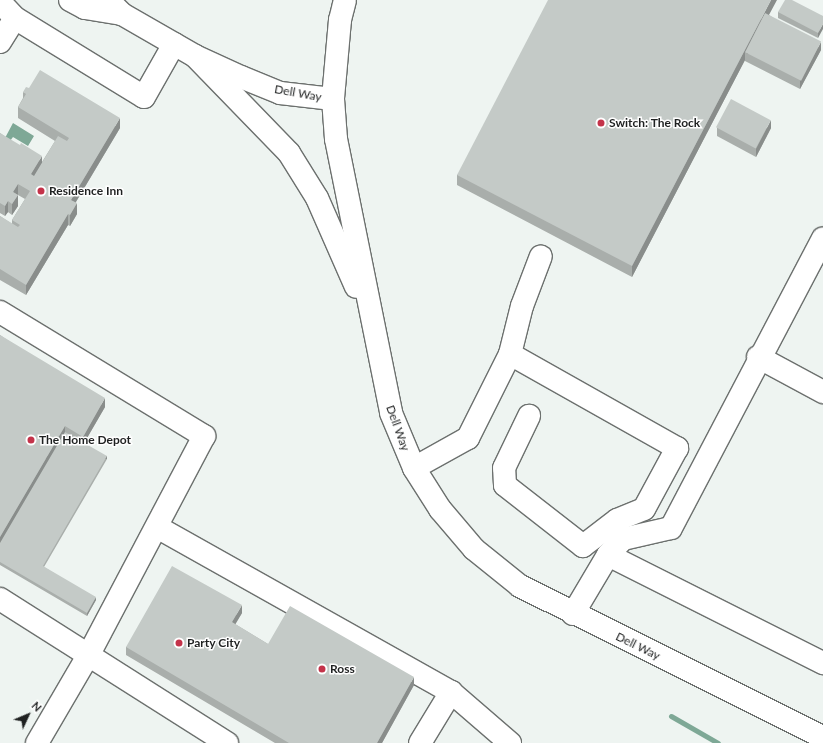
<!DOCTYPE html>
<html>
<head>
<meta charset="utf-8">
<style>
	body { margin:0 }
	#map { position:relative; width:823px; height:743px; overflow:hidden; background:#eef4f1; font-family:Lato,sans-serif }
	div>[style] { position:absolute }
	.water>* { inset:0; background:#7ea896 }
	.stream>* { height:5px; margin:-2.5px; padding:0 2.5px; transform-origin:2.5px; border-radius:2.5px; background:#7ea896 }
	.roads { filter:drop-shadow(1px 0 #6c706e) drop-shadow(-1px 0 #6c706e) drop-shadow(0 1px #6c706e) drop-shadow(0 -1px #6c706e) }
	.minor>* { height:22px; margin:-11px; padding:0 11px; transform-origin:11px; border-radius:11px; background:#fff }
	.wall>* { inset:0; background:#a9aeab }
	.shaded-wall>* { inset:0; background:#898d8b; transform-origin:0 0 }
	.building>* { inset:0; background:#c4cac7; transform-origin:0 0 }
	.dots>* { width:11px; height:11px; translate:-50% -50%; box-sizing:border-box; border:2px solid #fff; border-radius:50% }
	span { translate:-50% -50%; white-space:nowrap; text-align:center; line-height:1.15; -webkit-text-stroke:3px #fff; paint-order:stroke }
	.street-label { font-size:12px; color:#1f2121 }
	.poi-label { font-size:12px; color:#1f2121; font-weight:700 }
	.left { translate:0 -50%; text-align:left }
	.north { position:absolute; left:8px; top:695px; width:40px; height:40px; -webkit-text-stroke:3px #fff; paint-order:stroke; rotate:46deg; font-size:11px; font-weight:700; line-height:16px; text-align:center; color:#1f2121 }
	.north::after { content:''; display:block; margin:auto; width:14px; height:18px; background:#1f2121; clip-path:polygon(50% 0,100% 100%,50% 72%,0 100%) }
</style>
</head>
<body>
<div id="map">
	<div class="water">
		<div style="clip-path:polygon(13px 123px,34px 136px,28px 146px,13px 137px,10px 141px,5px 138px)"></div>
	</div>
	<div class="stream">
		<div style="left:671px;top:716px;width:54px;rotate:29.9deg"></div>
	</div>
	<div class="roads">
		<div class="minor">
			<div style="left:70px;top:0;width:17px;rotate:28deg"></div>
			<div style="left:85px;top:8px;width:37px;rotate:9deg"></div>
			<div style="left:108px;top:0;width:20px;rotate:45deg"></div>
			<div style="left:122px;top:14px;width:84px;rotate:29.9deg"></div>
			<div style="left:195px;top:56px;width:51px;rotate:24.5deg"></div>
			<div style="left:241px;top:77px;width:42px;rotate:22.3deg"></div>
			<div style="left:280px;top:93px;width:53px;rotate:6.5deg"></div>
			<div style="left:345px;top:0;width:21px;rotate:104deg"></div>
			<div style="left:340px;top:20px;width:79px;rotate:95.1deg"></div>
			<div style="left:333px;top:99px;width:40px;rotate:85.7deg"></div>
			<div style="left:336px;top:139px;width:279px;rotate:78.6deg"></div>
			<div style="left:391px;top:413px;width:60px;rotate:67.3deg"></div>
			<div style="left:414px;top:468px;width:49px;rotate:57.6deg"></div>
			<div style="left:440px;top:509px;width:52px;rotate:49.6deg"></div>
			<div style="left:474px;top:549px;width:59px;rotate:38.8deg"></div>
			<div style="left:520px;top:586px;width:339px;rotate:26.5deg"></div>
			<div style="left:0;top:2px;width:22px;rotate:47deg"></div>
			<div style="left:0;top:42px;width:28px;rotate:-58deg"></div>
			<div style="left:15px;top:18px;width:151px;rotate:31.5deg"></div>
			<div style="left:144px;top:97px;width:61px;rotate:-60.5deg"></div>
			<div style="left:195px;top:56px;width:135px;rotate:45.9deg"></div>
			<div style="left:289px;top:153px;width:53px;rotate:58.1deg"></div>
			<div style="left:317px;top:198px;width:97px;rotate:66.3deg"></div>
			<div style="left:0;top:312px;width:239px;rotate:31.3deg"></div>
			<div style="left:204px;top:436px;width:246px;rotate:117.8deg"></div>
			<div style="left:89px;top:654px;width:103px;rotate:120.3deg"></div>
			<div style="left:510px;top:354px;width:49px;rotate:-76deg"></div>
			<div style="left:522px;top:306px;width:53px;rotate:-69.2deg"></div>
			<div style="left:758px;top:357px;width:74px;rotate:28.3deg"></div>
			<div style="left:414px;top:468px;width:62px;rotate:-29.1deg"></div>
			<div style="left:468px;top:438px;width:94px;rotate:-63.4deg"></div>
			<div style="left:510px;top:354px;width:192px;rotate:29.4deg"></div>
			<div style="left:677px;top:448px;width:69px;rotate:118.4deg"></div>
			<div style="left:644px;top:509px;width:29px;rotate:158deg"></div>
			<div style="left:617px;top:520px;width:43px;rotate:142.6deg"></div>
			<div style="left:583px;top:546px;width:99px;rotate:-142deg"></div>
			<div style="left:505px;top:485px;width:17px;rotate:-93deg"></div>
			<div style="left:504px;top:468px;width:58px;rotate:-64.3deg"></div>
			<div style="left:157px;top:527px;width:337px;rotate:29.3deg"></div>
			<div style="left:451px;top:692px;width:78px;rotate:40.8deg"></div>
			<div style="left:608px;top:555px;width:241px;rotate:26.7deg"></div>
			<div style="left:0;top:599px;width:269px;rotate:32.4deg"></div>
			<div style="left:573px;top:614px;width:69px;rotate:-59.3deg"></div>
			<div style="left:608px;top:555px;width:22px;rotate:-47deg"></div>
			<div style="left:623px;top:539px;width:49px;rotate:-12.9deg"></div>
			<div style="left:671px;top:528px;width:327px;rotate:-62.3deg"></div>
			<div style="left:420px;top:743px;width:60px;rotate:-58.7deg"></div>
		</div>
	</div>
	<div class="wall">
		<div style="clip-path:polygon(778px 12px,823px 16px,818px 38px,778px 18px)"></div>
		<div style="clip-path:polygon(769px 15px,821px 50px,800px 89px,745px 61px,745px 60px,632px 277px,457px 185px,457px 175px)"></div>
		<div style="clip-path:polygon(23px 92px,120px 128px,76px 202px,77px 214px,70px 226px,68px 225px,26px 295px,0 280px,0 216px,12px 224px,12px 220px,25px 199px,18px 195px,18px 206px,12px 215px,8px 212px,5px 216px,0 213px,0 133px,42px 162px,55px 141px,18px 118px,18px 107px,23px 98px)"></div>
		<div style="clip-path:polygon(717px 128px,771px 128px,756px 157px,717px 136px)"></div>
		<div style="clip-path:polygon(0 335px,105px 407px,84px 443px,107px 459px,44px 567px,96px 600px,87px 616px,0 565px)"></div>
		<div style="clip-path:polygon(242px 613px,235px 624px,268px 644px,414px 685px,382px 743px,275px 743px,126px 655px,126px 647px)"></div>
	</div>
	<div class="shaded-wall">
		<div style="clip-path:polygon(771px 0,777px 0,748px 54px,745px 52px,745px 60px,632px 277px,632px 266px)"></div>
		<div style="clip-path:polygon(823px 24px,823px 29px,818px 38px,818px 33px)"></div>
		<div style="clip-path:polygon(821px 42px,821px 50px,800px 89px,800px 81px)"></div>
		<div style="clip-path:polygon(120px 118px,120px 128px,71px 210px,71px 200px)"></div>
		<div style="clip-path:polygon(771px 120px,771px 128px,756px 157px,756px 149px)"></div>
		<div style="clip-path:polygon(42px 156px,42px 166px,31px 185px,31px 174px)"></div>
		<div style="clip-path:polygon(18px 184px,18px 195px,13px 192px)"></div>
		<div style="clip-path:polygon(18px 195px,18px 206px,12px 215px,12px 204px)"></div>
		<div style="clip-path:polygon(8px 201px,8px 212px,5px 216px,5px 206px)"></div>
		<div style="clip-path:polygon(77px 203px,77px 214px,70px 226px,70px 215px)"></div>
		<div style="clip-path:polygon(68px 214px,68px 225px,26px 295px,26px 285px)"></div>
		<div style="clip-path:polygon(105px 398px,105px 407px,83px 445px,83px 437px)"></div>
		<div style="clip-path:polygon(65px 426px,65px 434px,0 546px,0 537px)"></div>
		<div style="left:107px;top:456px;width:3px;height:127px;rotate:90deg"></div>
		<div style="clip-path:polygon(96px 597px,96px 600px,87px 616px,87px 613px)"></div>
		<div style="clip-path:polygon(242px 605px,242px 613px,232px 630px,232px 622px)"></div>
		<div style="clip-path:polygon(414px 677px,414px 685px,382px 743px,377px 743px)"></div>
	</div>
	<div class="building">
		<div style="clip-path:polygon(548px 0,771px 0,632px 266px,457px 175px)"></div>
		<div style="clip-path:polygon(785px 0,792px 0,823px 16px,823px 24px,818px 33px,778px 12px)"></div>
		<div style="left:765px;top:13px;width:63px;height:44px;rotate:27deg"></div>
		<div style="clip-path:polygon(40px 70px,120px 118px,71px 200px,77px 203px,70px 215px,68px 214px,26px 285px,0 269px,0 216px,18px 227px,20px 225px,12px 220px,30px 191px,18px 184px,13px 192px,18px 195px,12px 204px,8px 201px,5px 206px,0 203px,0 133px,20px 145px,21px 143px,42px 156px,31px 174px,34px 176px,58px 136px,67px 141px,69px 138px,18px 107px,26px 94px,23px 92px,26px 87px,29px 88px)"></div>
		<div style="left:731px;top:99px;width:45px;height:32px;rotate:28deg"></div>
		<div style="clip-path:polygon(0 335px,105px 398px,83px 437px,65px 426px,0 537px)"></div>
		<div style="clip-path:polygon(65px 432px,107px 456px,43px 566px,96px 597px,87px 613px,0 562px,0 543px)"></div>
		<div style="clip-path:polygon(172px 566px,242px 605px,232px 622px,268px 644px,290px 606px,414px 677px,377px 743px,289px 743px,126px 647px)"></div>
	</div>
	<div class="dots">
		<div style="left:601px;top:123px;background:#c4334a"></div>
		<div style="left:41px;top:191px;background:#c4334a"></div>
		<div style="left:31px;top:440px;background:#c4334a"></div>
		<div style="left:179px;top:643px;background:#c4334a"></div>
		<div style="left:322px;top:669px;background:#c4334a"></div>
	</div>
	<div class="street-label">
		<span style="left:298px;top:93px;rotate:10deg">Dell Way</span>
		<span style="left:398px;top:428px;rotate:70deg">Dell Way</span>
		<span style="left:638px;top:646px;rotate:26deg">Dell Way</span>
	</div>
	<div class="poi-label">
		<span class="left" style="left:609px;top:123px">Switch: The Rock</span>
		<span class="left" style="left:49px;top:191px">Residence Inn</span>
		<span class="left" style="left:39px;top:440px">The Home Depot</span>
		<span class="left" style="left:187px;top:643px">Party City</span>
		<span class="left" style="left:330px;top:669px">Ross</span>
	</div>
	<div class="north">N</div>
</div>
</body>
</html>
